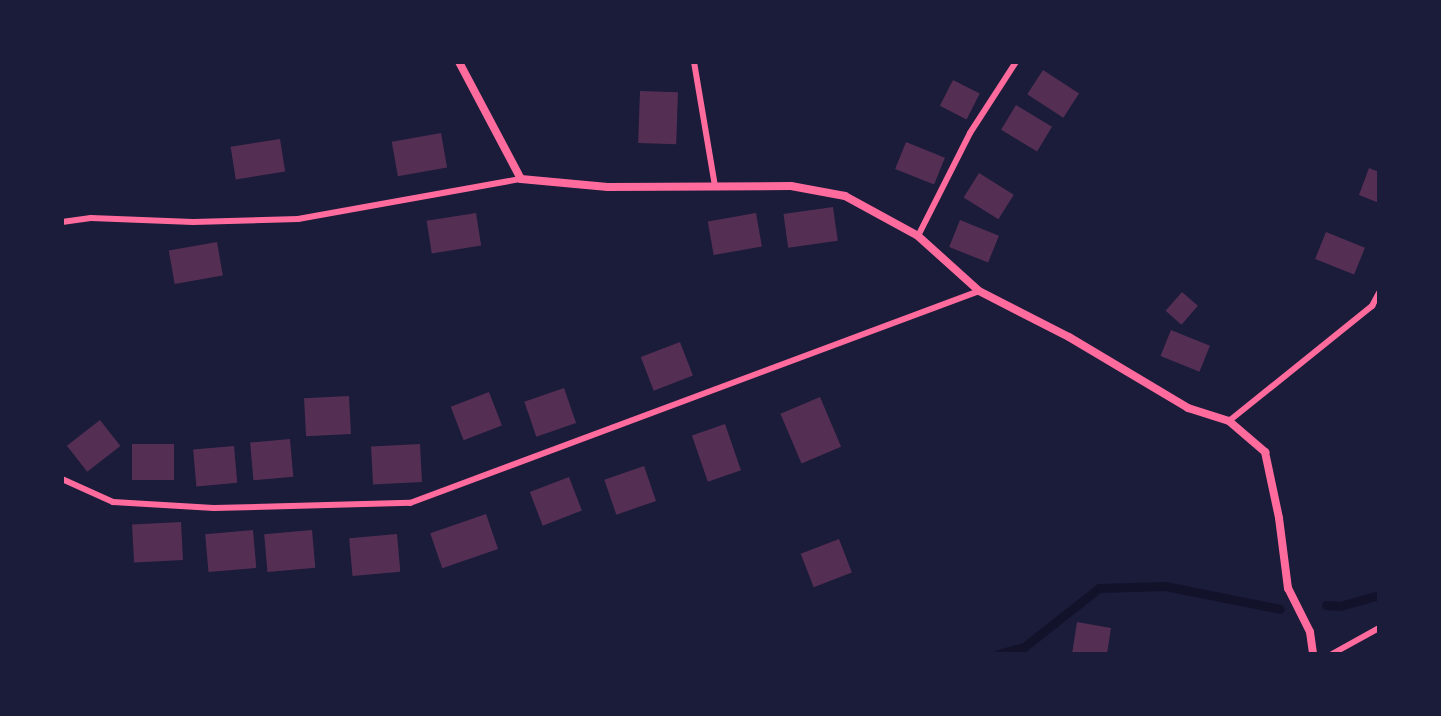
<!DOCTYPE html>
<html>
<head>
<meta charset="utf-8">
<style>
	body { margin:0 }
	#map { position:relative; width:1441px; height:716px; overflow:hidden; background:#1b1b3a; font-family:Barlow,sans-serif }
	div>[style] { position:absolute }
	.stream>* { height:9px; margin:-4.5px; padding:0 4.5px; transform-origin:4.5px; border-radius:4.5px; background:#12122b }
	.building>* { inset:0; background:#542f53; transform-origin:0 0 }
	.service>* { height:6px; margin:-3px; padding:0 3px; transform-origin:3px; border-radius:3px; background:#ff6b9d }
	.minor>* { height:8px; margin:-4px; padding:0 4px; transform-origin:4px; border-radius:4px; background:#ff6b9d }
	span { translate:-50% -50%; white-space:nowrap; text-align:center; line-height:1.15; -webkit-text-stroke:6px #1b1b3a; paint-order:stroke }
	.frame { position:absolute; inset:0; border:64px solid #1b1b3a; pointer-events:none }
</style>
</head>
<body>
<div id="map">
	<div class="stream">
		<div style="left:1326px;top:605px;width:14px;rotate:4deg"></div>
		<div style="left:1340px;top:606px;width:41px;rotate:-15.8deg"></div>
		<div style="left:998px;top:654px;width:27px;rotate:-15deg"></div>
		<div style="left:1024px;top:647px;width:95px;rotate:-38.2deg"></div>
		<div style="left:1099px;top:588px;width:66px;rotate:-1.7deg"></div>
		<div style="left:1165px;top:586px;width:117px;rotate:11.3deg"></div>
	</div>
	<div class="building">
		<div style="left:1043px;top:70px;width:43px;height:29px;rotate:33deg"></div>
		<div style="left:953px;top:80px;width:30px;height:29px;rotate:27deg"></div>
		<div style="left:640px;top:91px;width:38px;height:52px;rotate:2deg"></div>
		<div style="left:1016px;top:105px;width:42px;height:29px;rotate:31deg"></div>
		<div style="left:441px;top:133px;width:35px;height:50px;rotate:80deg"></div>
		<div style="left:280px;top:139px;width:33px;height:50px;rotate:81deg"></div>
		<div style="left:906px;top:142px;width:42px;height:29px;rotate:22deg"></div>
		<div style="clip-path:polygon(1369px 168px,1379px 172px,1379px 203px,1359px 195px)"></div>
		<div style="left:979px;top:173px;width:41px;height:29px;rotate:32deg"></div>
		<div style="left:833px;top:207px;width:34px;height:50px;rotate:82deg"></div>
		<div style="left:476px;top:213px;width:33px;height:50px;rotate:81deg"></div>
		<div style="left:756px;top:213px;width:34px;height:49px;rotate:80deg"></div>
		<div style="left:960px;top:220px;width:42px;height:29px;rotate:22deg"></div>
		<div style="left:1326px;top:232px;width:42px;height:29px;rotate:22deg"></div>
		<div style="left:217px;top:242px;width:34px;height:49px;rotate:80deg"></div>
		<div style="left:1182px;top:292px;width:21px;height:25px;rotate:41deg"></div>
		<div style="left:1171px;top:330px;width:42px;height:28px;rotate:22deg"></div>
		<div style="left:680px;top:342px;width:36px;height:42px;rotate:69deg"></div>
		<div style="left:564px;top:388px;width:37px;height:42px;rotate:71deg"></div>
		<div style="left:489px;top:392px;width:36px;height:41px;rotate:69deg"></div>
		<div style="left:349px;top:396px;width:38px;height:45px;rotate:87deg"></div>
		<div style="left:820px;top:397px;width:54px;height:43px;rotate:67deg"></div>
		<div style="left:100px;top:420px;width:33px;height:42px;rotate:52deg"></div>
		<div style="left:725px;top:424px;width:49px;height:35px;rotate:71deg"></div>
		<div style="left:290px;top:439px;width:38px;height:40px;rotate:85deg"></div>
		<div style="left:132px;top:444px;width:42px;height:36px"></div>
		<div style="left:420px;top:444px;width:38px;height:49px;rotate:87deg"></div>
		<div style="left:234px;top:446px;width:37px;height:41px;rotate:85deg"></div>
		<div style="left:644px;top:466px;width:37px;height:42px;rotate:71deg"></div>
		<div style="left:569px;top:477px;width:36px;height:42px;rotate:69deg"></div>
		<div style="left:486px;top:514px;width:37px;height:59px;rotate:71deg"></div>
		<div style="left:181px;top:522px;width:38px;height:49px;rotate:87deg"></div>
		<div style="left:253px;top:530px;width:38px;height:48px;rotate:85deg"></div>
		<div style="left:312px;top:530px;width:38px;height:48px;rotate:85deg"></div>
		<div style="left:397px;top:534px;width:38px;height:48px;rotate:85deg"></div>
		<div style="left:839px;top:539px;width:36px;height:41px;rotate:69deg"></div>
		<div style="clip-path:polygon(1077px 622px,1111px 628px,1107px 654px,1072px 654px)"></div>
	</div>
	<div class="service">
		<div style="left:694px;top:62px;width:126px;rotate:80.4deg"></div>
		<div style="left:62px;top:222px;width:29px;rotate:-8deg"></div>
		<div style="left:91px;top:218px;width:102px;rotate:2.2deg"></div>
		<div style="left:193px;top:222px;width:105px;rotate:-1.6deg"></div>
		<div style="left:298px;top:219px;width:227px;rotate:-10.2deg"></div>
		<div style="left:918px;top:236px;width:115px;rotate:-63.2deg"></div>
		<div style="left:970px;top:133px;width:85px;rotate:-57.1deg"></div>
		<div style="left:1229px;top:421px;width:184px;rotate:-38.8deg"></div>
		<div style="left:1372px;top:306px;width:15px;rotate:-62deg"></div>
		<div style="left:62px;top:479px;width:56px;rotate:24.3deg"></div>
		<div style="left:113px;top:502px;width:101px;rotate:3.4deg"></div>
		<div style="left:214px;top:508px;width:196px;rotate:-1.5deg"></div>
		<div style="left:410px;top:503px;width:607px;rotate:-20.43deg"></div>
		<div style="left:1332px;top:654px;width:54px;rotate:-29deg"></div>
	</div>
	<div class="minor">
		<div style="left:459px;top:62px;width:132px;rotate:62.1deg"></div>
		<div style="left:521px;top:179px;width:87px;rotate:5.3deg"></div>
		<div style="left:608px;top:187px;width:183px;rotate:-0.3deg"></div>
		<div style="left:791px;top:186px;width:55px;rotate:10.5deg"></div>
		<div style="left:845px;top:196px;width:83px;rotate:28.7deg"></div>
		<div style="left:918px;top:236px;width:82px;rotate:42deg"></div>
		<div style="left:979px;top:291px;width:101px;rotate:27.1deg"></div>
		<div style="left:1069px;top:337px;width:139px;rotate:30.8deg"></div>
		<div style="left:1188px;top:408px;width:43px;rotate:17.6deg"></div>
		<div style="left:1229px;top:421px;width:48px;rotate:40.7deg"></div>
		<div style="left:1265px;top:452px;width:67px;rotate:78deg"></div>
		<div style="left:1279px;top:518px;width:71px;rotate:82.7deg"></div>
		<div style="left:1288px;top:588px;width:49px;rotate:63.4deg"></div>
		<div style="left:1310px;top:632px;width:22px;rotate:82deg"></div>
	</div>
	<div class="frame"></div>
</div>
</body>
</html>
